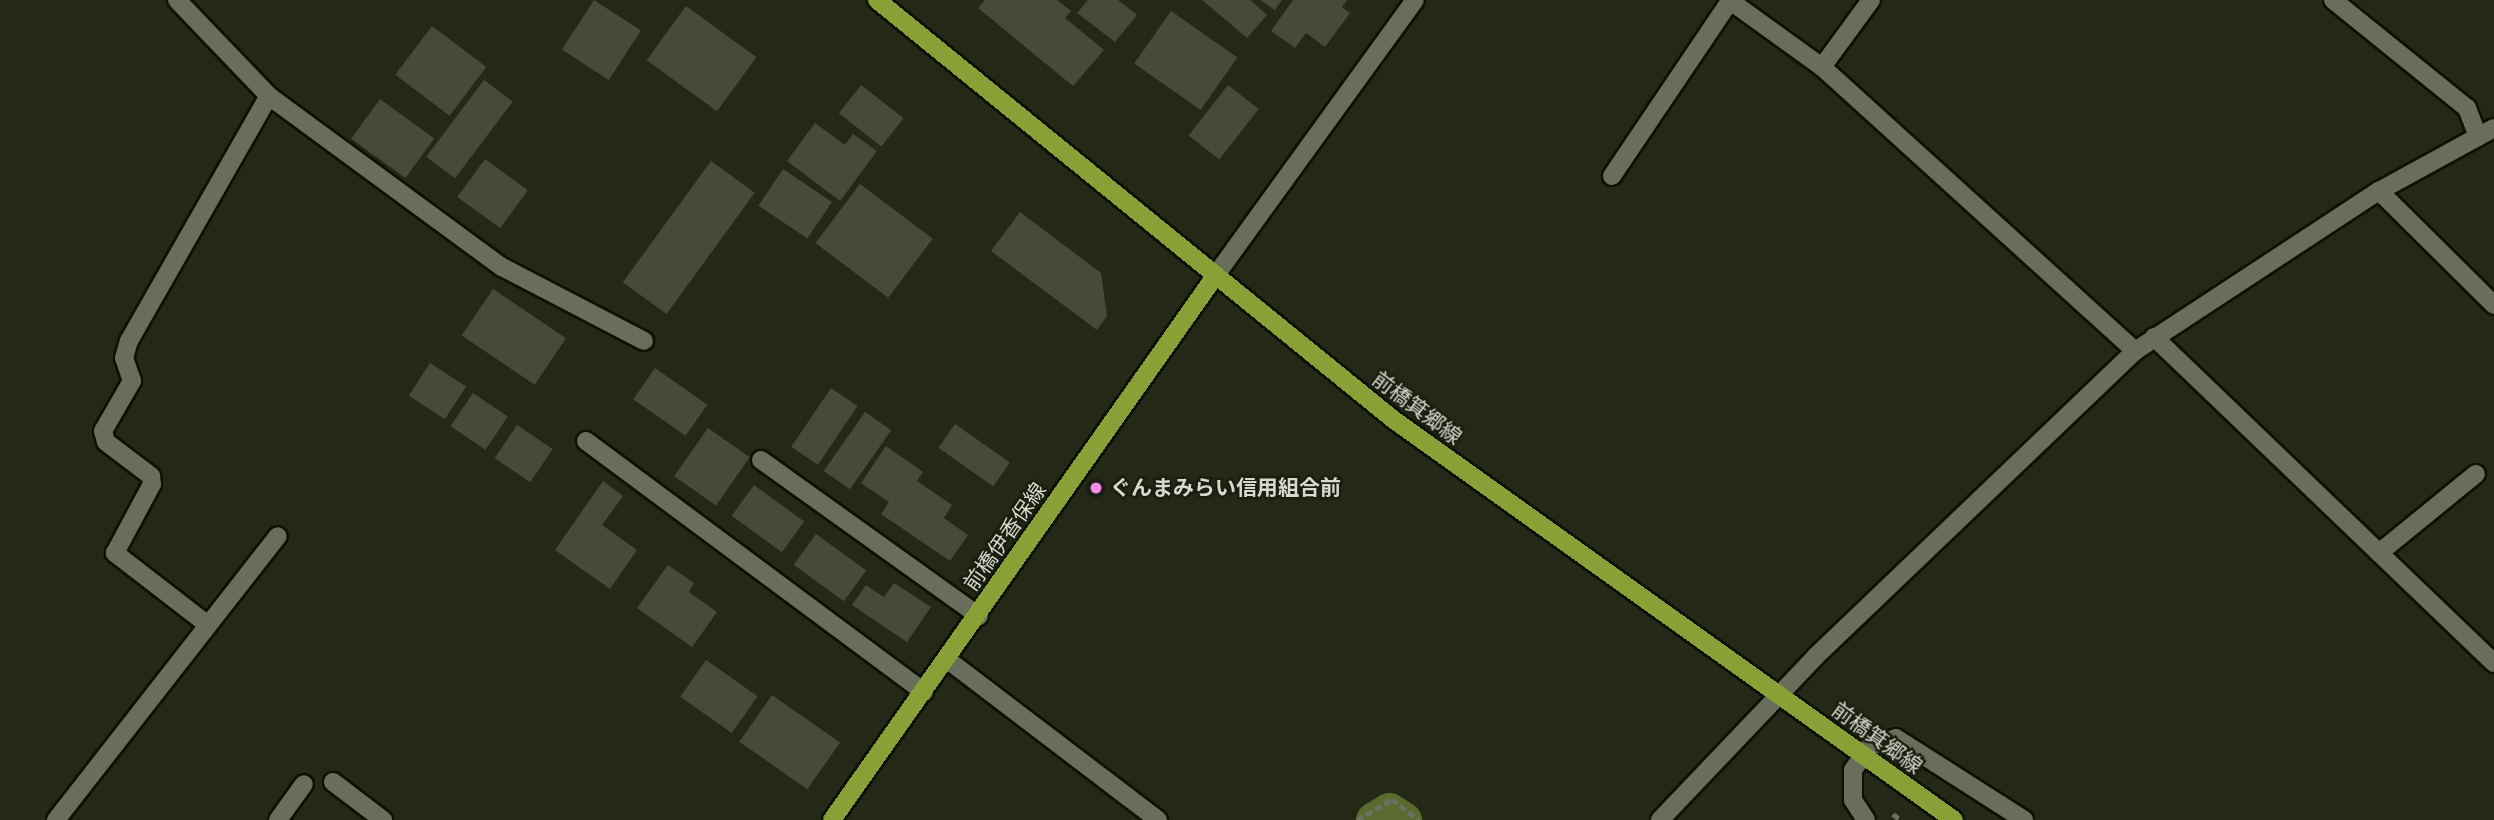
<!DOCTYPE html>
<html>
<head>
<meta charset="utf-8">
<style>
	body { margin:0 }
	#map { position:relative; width:2494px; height:820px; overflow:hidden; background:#232817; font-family:Poppins,"Noto Sans JP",sans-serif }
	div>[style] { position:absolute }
	.canal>* { height:37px; margin:-18.5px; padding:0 18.5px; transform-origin:18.5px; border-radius:18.5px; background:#5c6a30 }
	.building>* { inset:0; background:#454b38; transform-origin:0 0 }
	.path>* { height:4.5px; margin-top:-2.25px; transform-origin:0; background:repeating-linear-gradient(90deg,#6c7061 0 7px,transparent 0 10.5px) }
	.roads { filter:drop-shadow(2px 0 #0d1103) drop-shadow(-2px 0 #0d1103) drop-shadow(0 2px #0d1103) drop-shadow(0 -2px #0d1103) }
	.minor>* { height:18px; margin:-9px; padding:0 9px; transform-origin:9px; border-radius:9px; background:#686e5b }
	.major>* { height:18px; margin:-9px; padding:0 9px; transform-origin:9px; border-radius:9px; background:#8a9f36 }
	.dots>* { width:19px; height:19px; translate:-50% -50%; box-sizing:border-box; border:4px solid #1a1e0e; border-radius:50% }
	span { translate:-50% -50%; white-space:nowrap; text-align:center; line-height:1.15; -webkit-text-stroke:5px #1a1e0e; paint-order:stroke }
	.street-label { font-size:21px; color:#d6d9ce }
	.poi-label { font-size:21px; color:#d6d9ce; font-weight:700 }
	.left { translate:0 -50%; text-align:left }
</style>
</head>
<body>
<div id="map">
	<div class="canal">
		<div style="left:1374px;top:820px;width:17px;rotate:-31deg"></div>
		<div style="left:1389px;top:811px;width:17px;rotate:33deg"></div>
	</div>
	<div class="building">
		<div style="left:594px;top:0;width:56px;height:59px;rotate:33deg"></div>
		<div style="clip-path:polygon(985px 0,1057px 0,1071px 11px,1065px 18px,1104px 50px,1073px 86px,978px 8px)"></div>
		<div style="clip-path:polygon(1088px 0,1118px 0,1137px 15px,1115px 42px,1077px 13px)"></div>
		<div style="clip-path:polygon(1202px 0,1250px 0,1267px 15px,1247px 38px)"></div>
		<div style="clip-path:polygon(1260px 0,1282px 0,1275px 10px)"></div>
		<div style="clip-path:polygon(1293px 0,1347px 0,1342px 7px,1350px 13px,1325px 47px,1306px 33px,1295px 48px,1271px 31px)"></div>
		<div style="left:686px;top:6px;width:87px;height:67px;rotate:36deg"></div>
		<div style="left:1171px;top:11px;width:81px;height:64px;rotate:35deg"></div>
		<div style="left:432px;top:26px;width:68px;height:61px;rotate:37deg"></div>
		<div style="left:484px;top:80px;width:36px;height:96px;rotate:37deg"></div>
		<div style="left:861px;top:85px;width:54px;height:36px;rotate:38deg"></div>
		<div style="left:1228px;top:85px;width:39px;height:64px;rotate:38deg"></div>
		<div style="left:380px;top:99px;width:67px;height:49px;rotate:36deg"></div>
		<div style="clip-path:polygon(815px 123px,845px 145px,853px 134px,877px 151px,840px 201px,787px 161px)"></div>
		<div style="left:485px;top:159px;width:53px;height:47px;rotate:36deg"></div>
		<div style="left:711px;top:161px;width:54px;height:150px;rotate:36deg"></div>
		<div style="left:783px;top:169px;width:59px;height:44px;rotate:34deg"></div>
		<div style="left:860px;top:184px;width:91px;height:74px;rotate:37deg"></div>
		<div style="clip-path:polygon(1020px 212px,1101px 273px,1107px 316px,1097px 330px,991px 251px)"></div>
		<div style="left:493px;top:289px;width:88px;height:56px;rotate:34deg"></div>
		<div style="left:430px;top:363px;width:43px;height:39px;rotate:33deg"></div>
		<div style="left:655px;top:368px;width:64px;height:38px;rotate:35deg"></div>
		<div style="left:831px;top:388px;width:32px;height:71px;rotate:34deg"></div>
		<div style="left:473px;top:393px;width:42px;height:40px;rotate:34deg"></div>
		<div style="left:865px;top:412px;width:32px;height:72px;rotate:35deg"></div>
		<div style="left:955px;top:424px;width:67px;height:29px;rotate:35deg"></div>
		<div style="left:517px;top:425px;width:43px;height:40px;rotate:34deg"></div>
		<div style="left:708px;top:428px;width:51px;height:59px;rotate:35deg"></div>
		<div style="clip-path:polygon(886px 446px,923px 472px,917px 481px,952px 505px,944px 518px,968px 535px,950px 561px,881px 514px,889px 502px,861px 483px)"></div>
		<div style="clip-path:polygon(603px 481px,623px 496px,602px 525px,637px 550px,610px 589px,555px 550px)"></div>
		<div style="left:754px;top:485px;width:62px;height:38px;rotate:36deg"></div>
		<div style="left:816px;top:534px;width:62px;height:38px;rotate:36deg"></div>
		<div style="clip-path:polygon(668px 565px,694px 583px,689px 592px,717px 612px,692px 647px,637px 608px)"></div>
		<div style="clip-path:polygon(894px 583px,931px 607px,907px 642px,852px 605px,866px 585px,884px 597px)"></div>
		<div style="left:706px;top:660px;width:63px;height:45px;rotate:35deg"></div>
		<div style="left:772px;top:695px;width:83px;height:57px;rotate:35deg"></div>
	</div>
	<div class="path">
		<div style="left:1893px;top:814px;width:10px;rotate:37deg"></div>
		<div style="left:1357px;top:820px;width:41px;rotate:-31deg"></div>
		<div style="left:1392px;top:799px;width:34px;rotate:38deg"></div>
	</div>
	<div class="roads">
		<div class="minor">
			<div style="left:177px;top:0;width:133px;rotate:46.2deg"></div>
			<div style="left:269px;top:96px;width:289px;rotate:36.3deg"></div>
			<div style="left:502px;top:267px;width:160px;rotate:27.5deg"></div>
			<div style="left:1729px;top:0;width:115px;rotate:35.8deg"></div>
			<div style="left:1822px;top:67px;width:423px;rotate:42.2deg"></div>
			<div style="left:2333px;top:0;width:172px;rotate:38.9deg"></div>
			<div style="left:2467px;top:108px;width:31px;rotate:69deg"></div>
			<div style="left:1822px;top:67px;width:83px;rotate:-53.8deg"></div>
			<div style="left:1612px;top:176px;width:211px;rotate:-56deg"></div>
			<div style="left:2379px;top:191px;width:162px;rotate:44.7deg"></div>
			<div style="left:1213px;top:279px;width:344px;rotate:-54.1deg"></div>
			<div style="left:2154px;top:337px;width:471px;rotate:43.8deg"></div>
			<div style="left:586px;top:441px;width:421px;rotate:36.6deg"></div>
			<div style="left:761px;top:460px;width:268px;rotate:35.6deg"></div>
			<div style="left:2379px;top:553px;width:125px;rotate:-39.2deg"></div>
			<div style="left:208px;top:625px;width:118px;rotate:-142.3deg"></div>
			<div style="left:115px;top:553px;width:78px;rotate:-61.8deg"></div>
			<div style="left:152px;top:484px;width:8px;rotate:-97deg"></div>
			<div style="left:151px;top:476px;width:56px;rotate:-142.9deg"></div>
			<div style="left:106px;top:442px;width:11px;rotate:-105deg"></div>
			<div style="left:103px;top:431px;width:58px;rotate:-59.9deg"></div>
			<div style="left:132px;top:381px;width:24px;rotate:-109deg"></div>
			<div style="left:124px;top:358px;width:18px;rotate:-74deg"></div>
			<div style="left:129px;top:341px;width:282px;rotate:-60.3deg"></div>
			<div style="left:948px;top:660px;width:264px;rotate:37.3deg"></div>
			<div style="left:333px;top:782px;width:63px;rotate:37.2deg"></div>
			<div style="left:56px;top:820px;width:360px;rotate:-52deg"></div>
			<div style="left:278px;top:820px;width:44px;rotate:-54.2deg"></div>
			<div style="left:1660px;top:820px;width:226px;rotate:-46.4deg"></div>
			<div style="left:1816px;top:656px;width:441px;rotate:-43.7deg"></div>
			<div style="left:2135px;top:351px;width:292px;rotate:-33.3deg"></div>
			<div style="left:2379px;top:191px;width:131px;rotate:-28.7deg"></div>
			<div style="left:1866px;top:820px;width:24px;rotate:-123deg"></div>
			<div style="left:1853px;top:800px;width:30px;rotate:-90deg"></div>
			<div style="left:1853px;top:770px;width:29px;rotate:-55deg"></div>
			<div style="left:1870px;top:746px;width:27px;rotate:-17deg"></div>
			<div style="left:1896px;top:738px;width:152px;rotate:32.6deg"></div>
		</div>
		<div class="major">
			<div style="left:877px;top:0;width:666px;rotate:39.09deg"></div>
			<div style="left:1394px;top:420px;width:688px;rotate:35.54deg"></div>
			<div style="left:832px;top:820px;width:662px;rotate:-54.84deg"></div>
		</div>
	</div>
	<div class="dots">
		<div style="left:1096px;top:488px;background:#f788ec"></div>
	</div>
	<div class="street-label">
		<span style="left:1417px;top:408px;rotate:37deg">前橋箕郷線</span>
		<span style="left:1005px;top:537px;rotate:-55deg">前橋伊香保線</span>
		<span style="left:1877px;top:738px;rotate:36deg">前橋箕郷線</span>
	</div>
	<div class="poi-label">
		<span class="left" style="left:1110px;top:488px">ぐんまみらい信用組合前</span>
	</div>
</div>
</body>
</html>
